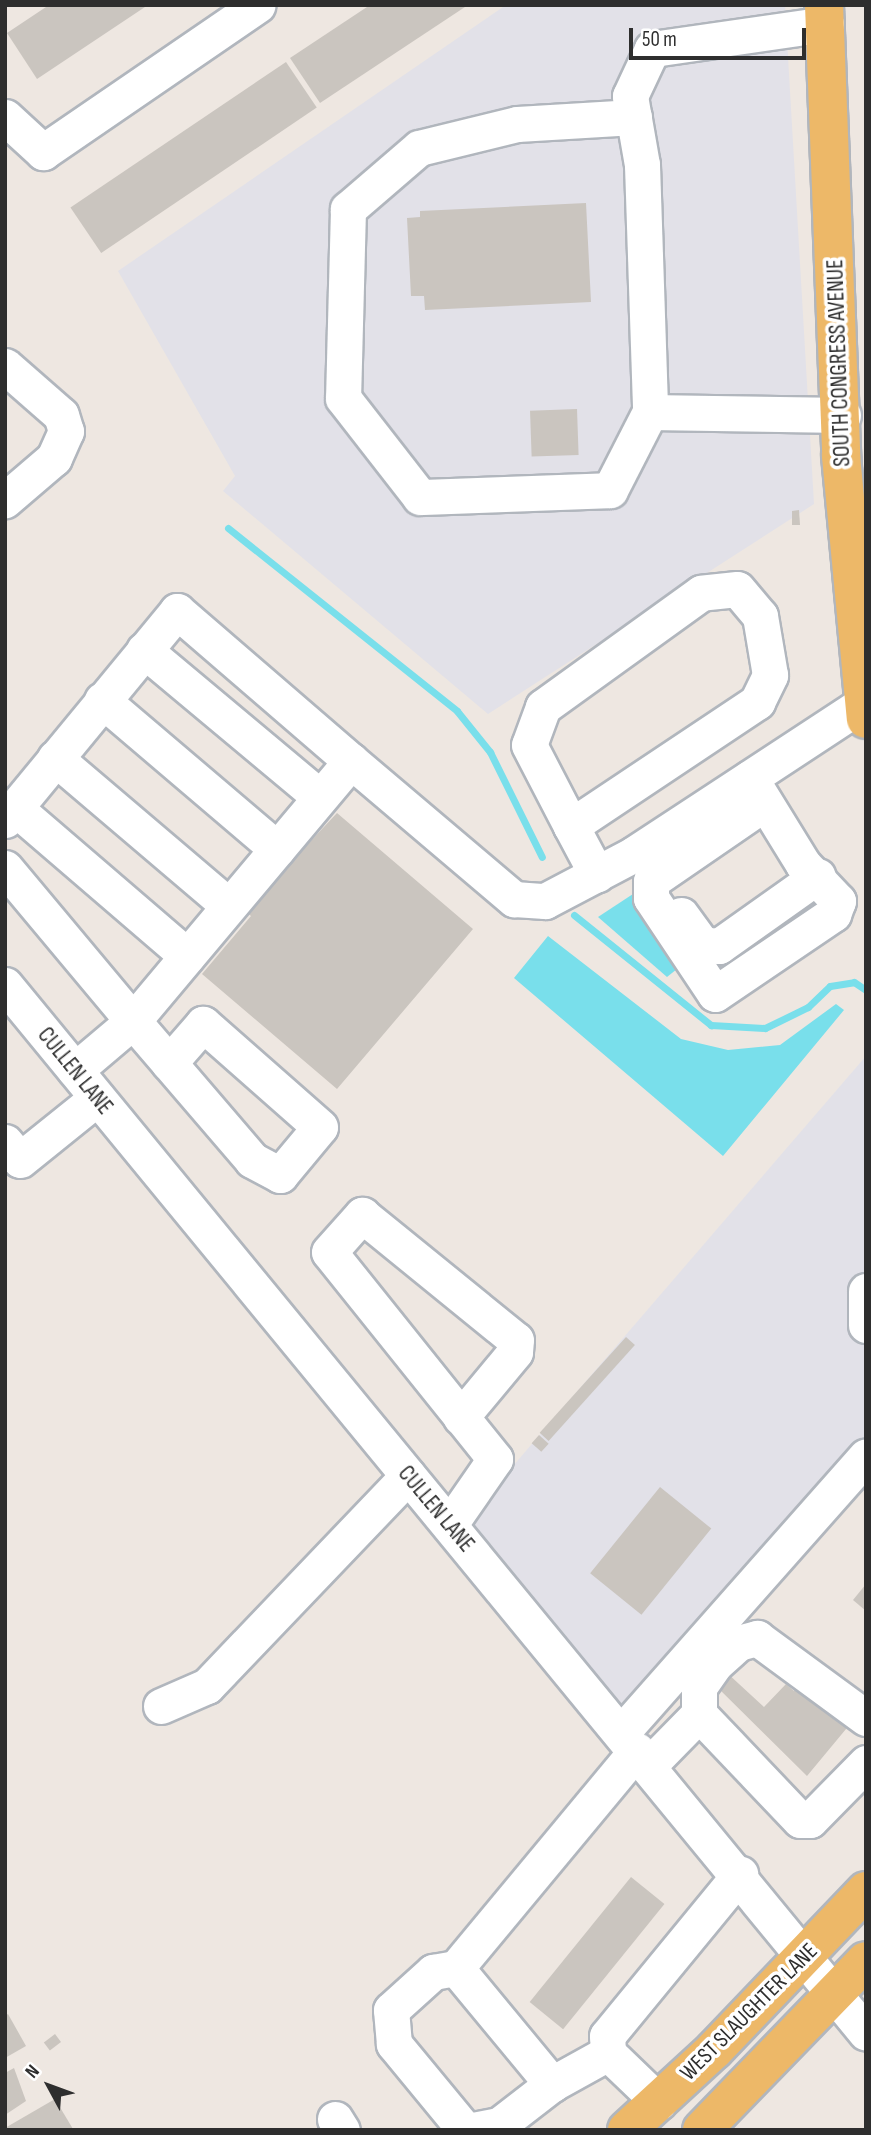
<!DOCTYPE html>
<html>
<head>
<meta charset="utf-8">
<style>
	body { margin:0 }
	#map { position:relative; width:871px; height:2135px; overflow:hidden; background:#eee7e1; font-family:"Sofia Sans Condensed",sans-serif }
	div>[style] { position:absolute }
	.industrial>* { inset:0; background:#e2e1e8 }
	.water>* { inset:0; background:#79dfeb }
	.stream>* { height:7px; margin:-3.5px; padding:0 3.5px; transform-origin:3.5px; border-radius:3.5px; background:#79dfeb }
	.building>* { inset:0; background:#cac5bf; transform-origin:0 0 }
	.roads { filter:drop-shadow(2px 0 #b1b6bd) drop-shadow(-2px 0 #b1b6bd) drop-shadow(0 2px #b1b6bd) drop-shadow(0 -2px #b1b6bd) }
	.minor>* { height:35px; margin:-17.5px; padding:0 17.5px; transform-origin:17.5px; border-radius:17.5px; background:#fff }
	.major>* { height:38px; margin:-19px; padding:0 19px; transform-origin:19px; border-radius:19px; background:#edb868 }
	span { translate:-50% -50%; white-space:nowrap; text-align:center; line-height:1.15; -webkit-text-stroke:7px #fff; paint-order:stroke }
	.street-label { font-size:23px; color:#2e2e2e }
	.frame { position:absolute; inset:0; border:7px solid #2e2e2e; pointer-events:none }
	.north { position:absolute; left:14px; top:2051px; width:70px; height:70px; -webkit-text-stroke:5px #fff; paint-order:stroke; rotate:311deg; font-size:19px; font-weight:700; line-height:28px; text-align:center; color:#2e2e2e }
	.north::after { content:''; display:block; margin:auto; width:24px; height:32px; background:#2e2e2e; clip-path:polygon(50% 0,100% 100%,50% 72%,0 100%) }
	.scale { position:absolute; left:629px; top:28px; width:177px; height:32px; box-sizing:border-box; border:4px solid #2e2e2e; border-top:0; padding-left:9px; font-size:21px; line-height:24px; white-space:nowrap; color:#2e2e2e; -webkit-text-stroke:5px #fff; paint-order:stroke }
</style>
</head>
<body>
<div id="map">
	<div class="industrial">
		<div style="clip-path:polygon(506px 5px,785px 5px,814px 504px,488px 714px,223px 491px,235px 476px,118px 271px)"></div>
		<div style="clip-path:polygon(866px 1056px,866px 1468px,635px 1736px,463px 1524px)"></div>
	</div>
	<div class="water">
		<div style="clip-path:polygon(633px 894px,682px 965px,667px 977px,598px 917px)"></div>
		<div style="clip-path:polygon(548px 936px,681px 1039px,728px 1050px,780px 1045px,836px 1004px,844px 1010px,723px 1156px,514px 978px)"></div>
	</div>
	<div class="stream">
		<div style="left:228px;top:528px;width:293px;rotate:38.6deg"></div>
		<div style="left:457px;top:711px;width:53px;rotate:51.2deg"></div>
		<div style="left:490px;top:752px;width:117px;rotate:63.7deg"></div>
		<div style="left:574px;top:915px;width:176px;rotate:38.8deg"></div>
		<div style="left:711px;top:1025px;width:54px;rotate:3.2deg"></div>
		<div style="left:765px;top:1028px;width:48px;rotate:-26deg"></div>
		<div style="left:808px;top:1007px;width:30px;rotate:-44deg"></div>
		<div style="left:830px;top:986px;width:24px;rotate:-9deg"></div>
		<div style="left:854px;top:982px;width:14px;rotate:34deg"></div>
	</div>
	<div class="building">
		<div style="clip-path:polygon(49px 5px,148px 5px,37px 79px,7px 33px)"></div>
		<div style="clip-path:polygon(370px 5px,468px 5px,320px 103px,290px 58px)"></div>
		<div style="left:286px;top:62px;width:55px;height:260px;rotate:56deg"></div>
		<div style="clip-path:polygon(586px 203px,591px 302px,425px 310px,424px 296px,411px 296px,407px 218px,420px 217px,420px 211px)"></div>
		<div style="left:577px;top:409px;width:46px;height:47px;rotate:88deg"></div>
		<div style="clip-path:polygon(799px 510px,800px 525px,792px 525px,792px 511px)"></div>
		<div style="clip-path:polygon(337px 813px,473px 929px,337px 1089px,202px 974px,251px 916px,245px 911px)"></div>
		<div style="left:626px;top:1337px;width:12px;height:129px;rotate:42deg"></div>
		<div style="left:539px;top:1435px;width:13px;height:11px;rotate:42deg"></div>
		<div style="left:660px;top:1487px;width:66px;height:111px;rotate:39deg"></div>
		<div style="clip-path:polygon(866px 1584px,866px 1611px,853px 1600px)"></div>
		<div style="clip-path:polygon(726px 1672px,764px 1707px,786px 1684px,794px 1691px,804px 1680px,851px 1723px,807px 1776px,714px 1684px)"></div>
		<div style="left:631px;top:1877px;width:43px;height:161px;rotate:39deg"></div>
		<div style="clip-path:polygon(8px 2014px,26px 2046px,5px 2058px,5px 2016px)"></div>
		<div style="left:55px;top:2034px;width:10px;height:14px;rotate:53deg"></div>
		<div style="clip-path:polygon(14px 2068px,26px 2101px,5px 2115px,5px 2073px)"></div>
		<div style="clip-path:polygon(55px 2099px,73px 2129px,5px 2130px,5px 2128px)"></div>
	</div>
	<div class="roads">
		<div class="minor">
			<div style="left:826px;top:24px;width:176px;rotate:171.8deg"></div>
			<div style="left:652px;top:49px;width:52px;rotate:115.1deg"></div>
			<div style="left:630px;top:96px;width:70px;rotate:80.1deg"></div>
			<div style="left:642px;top:165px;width:247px;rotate:88.1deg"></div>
			<div style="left:650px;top:412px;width:193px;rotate:0.9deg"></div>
			<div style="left:5px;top:117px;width:52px;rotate:42.6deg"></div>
			<div style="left:43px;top:152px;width:260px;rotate:-34.4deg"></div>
			<div style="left:634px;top:117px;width:117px;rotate:176.6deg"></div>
			<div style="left:517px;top:124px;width:101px;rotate:166.2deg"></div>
			<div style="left:419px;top:148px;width:94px;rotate:139.3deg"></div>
			<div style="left:348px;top:209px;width:189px;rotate:91.5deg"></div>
			<div style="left:343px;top:398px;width:125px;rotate:52.1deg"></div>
			<div style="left:420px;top:497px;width:190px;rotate:-2.1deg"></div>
			<div style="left:610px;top:490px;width:88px;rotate:-62.9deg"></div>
			<div style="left:5px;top:366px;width:74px;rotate:41.2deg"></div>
			<div style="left:61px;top:415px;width:17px;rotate:73deg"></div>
			<div style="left:66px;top:431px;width:30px;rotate:114deg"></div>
			<div style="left:54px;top:458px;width:65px;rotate:139.4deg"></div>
			<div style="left:144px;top:650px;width:229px;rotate:39.9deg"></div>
			<div style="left:102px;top:700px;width:230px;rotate:40.4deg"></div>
			<div style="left:55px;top:758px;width:228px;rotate:40.4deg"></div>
			<div style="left:351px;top:761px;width:214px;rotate:40.3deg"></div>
			<div style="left:514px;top:899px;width:31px;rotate:4deg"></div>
			<div style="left:545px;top:901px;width:101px;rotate:-27.8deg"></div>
			<div style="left:634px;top:854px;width:273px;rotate:-33.3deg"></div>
			<div style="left:15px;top:808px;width:227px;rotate:40.7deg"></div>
			<div style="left:5px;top:820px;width:271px;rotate:-50.5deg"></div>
			<div style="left:177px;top:611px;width:230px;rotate:40.8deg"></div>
			<div style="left:351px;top:761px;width:339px;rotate:130deg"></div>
			<div style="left:133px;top:1021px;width:76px;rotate:139.8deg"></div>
			<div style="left:571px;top:826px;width:224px;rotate:-33.7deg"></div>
			<div style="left:757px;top:702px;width:30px;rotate:-64deg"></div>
			<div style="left:770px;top:675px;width:60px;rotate:-99.6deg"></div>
			<div style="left:760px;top:616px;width:35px;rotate:-130deg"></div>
			<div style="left:737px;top:589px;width:36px;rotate:174deg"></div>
			<div style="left:701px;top:593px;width:195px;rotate:144.2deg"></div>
			<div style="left:543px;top:707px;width:40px;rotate:110.2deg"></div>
			<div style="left:529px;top:745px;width:91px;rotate:62.6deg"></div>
			<div style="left:571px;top:826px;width:55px;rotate:62deg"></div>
			<div style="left:5px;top:868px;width:199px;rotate:50.1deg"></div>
			<div style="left:133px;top:1021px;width:183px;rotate:49.4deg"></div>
			<div style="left:252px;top:1160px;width:32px;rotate:28deg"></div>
			<div style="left:280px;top:1175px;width:62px;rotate:-50.2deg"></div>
			<div style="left:320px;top:1127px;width:156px;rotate:-138.6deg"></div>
			<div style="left:203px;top:1024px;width:52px;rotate:131.1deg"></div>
			<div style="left:651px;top:881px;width:17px;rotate:90deg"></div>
			<div style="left:651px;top:898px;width:115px;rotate:56.3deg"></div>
			<div style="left:715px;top:994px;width:143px;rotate:-34.1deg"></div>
			<div style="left:833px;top:914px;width:14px;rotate:-69deg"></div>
			<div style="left:838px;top:901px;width:51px;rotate:-133.4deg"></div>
			<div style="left:803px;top:864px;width:101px;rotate:-121.6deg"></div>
			<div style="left:651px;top:881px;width:136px;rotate:-34.5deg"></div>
			<div style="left:681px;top:915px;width:36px;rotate:54deg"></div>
			<div style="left:702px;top:944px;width:17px;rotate:7deg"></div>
			<div style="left:719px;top:946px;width:121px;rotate:-35.3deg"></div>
			<div style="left:5px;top:985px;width:1356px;rotate:50.59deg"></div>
			<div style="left:5px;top:1142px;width:23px;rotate:50deg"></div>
			<div style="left:20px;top:1160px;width:99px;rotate:-38.8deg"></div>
			<div style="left:866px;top:1291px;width:34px;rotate:90deg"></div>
			<div style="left:450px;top:1524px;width:79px;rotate:-55.3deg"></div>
			<div style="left:495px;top:1459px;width:265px;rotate:-128.7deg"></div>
			<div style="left:329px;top:1252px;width:50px;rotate:-48.3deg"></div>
			<div style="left:362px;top:1215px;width:198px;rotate:39.1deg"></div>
			<div style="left:516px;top:1340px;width:12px;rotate:95deg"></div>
			<div style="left:515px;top:1352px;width:85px;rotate:129.7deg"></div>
			<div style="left:161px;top:1706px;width:50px;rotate:-23.5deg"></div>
			<div style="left:207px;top:1686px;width:291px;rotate:-46.3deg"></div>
			<div style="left:699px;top:1714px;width:27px;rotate:-90deg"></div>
			<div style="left:699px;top:1687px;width:28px;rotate:-55deg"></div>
			<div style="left:715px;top:1664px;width:31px;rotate:-42deg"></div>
			<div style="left:738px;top:1643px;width:20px;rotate:-15deg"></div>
			<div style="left:757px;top:1638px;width:135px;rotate:36.3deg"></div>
			<div style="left:622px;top:1732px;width:368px;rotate:-48.5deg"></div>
			<div style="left:649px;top:1765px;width:71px;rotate:-45.6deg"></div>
			<div style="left:699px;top:1714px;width:146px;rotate:46.4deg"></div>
			<div style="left:800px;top:1820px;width:10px"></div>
			<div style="left:810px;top:1820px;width:80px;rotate:-45.5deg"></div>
			<div style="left:456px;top:1968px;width:151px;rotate:50.4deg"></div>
			<div style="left:552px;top:2084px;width:67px;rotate:142.3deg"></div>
			<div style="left:499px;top:2125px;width:25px;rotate:169deg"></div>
			<div style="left:552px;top:2084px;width:64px;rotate:-29deg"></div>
			<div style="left:659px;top:2102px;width:71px;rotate:-136.1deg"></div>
			<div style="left:608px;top:2053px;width:17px;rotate:-93deg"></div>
			<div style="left:607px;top:2036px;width:210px;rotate:-50.6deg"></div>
			<div style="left:335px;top:2119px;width:13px;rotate:58deg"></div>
			<div style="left:465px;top:2130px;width:112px;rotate:-129.5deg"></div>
			<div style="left:394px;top:2044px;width:34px;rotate:-95deg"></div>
			<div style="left:391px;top:2010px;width:57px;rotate:-42.1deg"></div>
			<div style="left:433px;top:1972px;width:23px;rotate:-10deg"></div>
			<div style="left:456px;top:1968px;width:283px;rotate:-50.3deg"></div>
		</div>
		<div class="major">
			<div style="left:824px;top:5px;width:451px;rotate:87.8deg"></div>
			<div style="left:841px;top:456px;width:264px;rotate:84.6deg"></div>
			<div style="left:627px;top:2130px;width:118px;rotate:-42.6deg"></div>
			<div style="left:714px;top:2050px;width:220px;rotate:-46.3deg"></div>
			<div style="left:702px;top:2130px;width:235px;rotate:-45.9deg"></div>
		</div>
	</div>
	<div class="street-label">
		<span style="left:839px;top:363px;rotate:-92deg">SOUTH CONGRESS AVENUE</span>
		<span style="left:75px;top:1071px;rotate:51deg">CULLEN LANE</span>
		<span style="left:436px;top:1509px;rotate:50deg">CULLEN LANE</span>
		<span style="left:749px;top:2012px;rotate:-45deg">WEST SLAUGHTER LANE</span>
	</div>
	<div class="frame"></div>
	<div class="north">N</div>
	<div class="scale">50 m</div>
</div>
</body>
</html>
